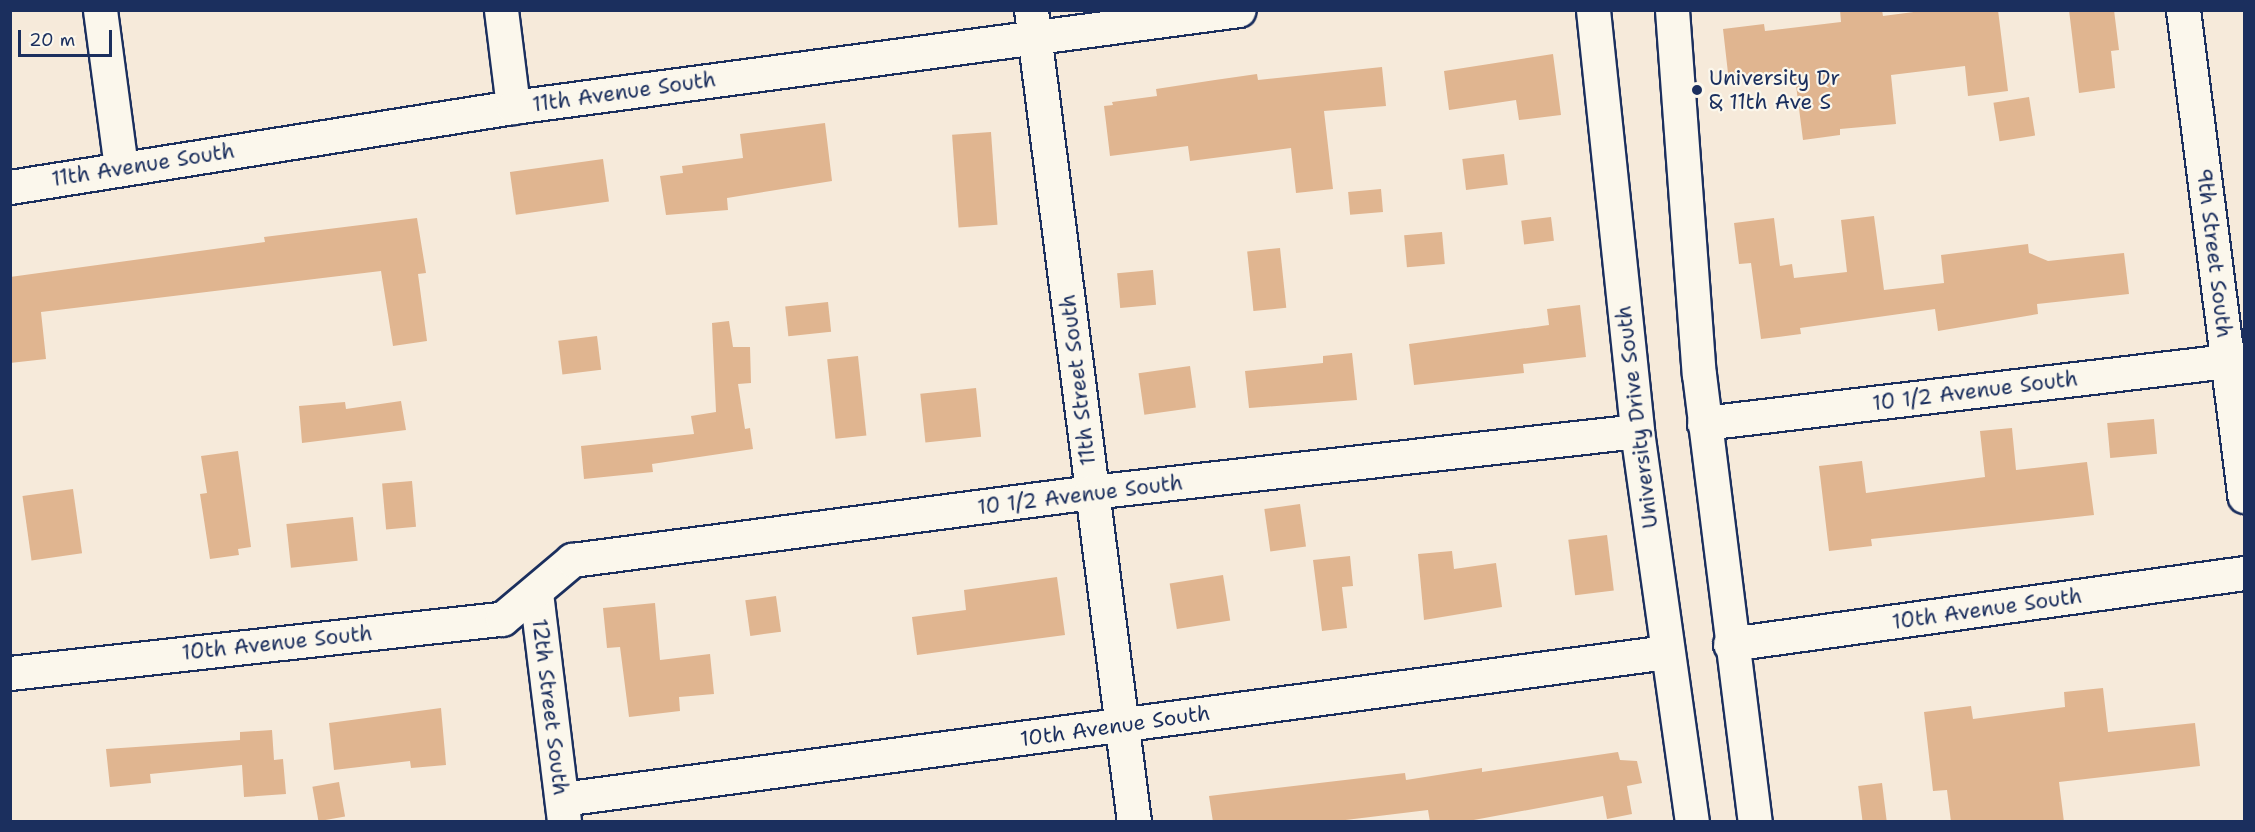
<!DOCTYPE html>
<html>
<head>
<meta charset="utf-8">
<style>
	body { margin:0 }
	#map { position:relative; width:2255px; height:832px; overflow:hidden; background:#f6eada; font-family:"Shantell Sans",sans-serif }
	div>[style] { position:absolute }
	.building>* { inset:0; background:#e0b590; transform-origin:0 0 }
	.roads { filter:drop-shadow(2px 0 #1b2f5e) drop-shadow(-2px 0 #1b2f5e) drop-shadow(0 2px #1b2f5e) drop-shadow(0 -2px #1b2f5e) }
	.street>* { height:33px; margin:-16.5px; padding:0 16.5px; transform-origin:16.5px; border-radius:16.5px; background:#fbf7ec }
	.secondary>* { height:33px; margin:-16.5px; padding:0 16.5px; transform-origin:16.5px; border-radius:16.5px; background:#fbf7ec }
	.dots>* { width:16px; height:16px; translate:-50% -50%; box-sizing:border-box; border:3px solid #fbf7ec; border-radius:50% }
	span { translate:-50% -50%; white-space:nowrap; text-align:center; line-height:1.15; -webkit-text-stroke:4.5px #fbf7ec; paint-order:stroke }
	.poi-label { font-size:21px; color:#1b2f5e }
	.left { translate:0 -50%; text-align:left }
	.street-label { font-size:21px; color:#1b2f5e }
	.frame { position:absolute; inset:0; border:12px solid #1b2f5e; pointer-events:none }
	.scale { position:absolute; left:18px; top:30px; width:94px; height:27px; box-sizing:border-box; border:3px solid #1b2f5e; border-top:0; padding-left:8px; font-size:18px; line-height:21px; white-space:nowrap; color:#1b2f5e; -webkit-text-stroke:4px #fbf7ec; paint-order:stroke }
</style>
</head>
<body>
<div id="map">
	<div class="building">
		<div style="clip-path:polygon(1840px 10px,1882px 10px,1883px 16px,1929px 10px,1998px 10px,2008px 91px,1968px 96px,1965px 66px,1891px 75px,1896px 124px,1840px 129px,1840px 135px,1803px 140px,1796px 85px,1791px 86px,1789px 74px,1729px 82px,1723px 29px,1764px 24px,1765px 31px,1841px 22px)"></div>
		<div style="clip-path:polygon(2069px 10px,2114px 10px,2119px 50px,2111px 51px,2115px 88px,2079px 93px)"></div>
		<div style="clip-path:polygon(1553px 54px,1561px 115px,1519px 120px,1516px 100px,1449px 110px,1444px 71px)"></div>
		<div style="clip-path:polygon(1382px 67px,1386px 106px,1324px 111px,1333px 189px,1296px 193px,1291px 148px,1190px 161px,1188px 146px,1110px 156px,1104px 106px,1113px 105px,1112px 102px,1157px 96px,1156px 89px,1215px 80px,1257px 74px,1258px 80px)"></div>
		<div style="left:2029px;top:97px;width:39px;height:36px;rotate:81deg"></div>
		<div style="clip-path:polygon(825px 123px,832px 181px,727px 198px,728px 210px,666px 215px,660px 176px,683px 173px,682px 166px,743px 158px,740px 134px)"></div>
		<div style="left:991px;top:132px;width:93px;height:39px;rotate:86deg"></div>
		<div style="left:1504px;top:154px;width:31px;height:42px;rotate:83deg"></div>
		<div style="left:603px;top:159px;width:43px;height:94px;rotate:82deg"></div>
		<div style="left:1381px;top:189px;width:23px;height:33px;rotate:85deg"></div>
		<div style="clip-path:polygon(1874px 216px,1884px 290px,1944px 283px,1941px 255px,2028px 244px,2029px 253px,2048px 261px,2124px 253px,2129px 294px,2037px 304px,2038px 314px,1938px 331px,1935px 309px,1800px 328px,1801px 334px,1761px 339px,1751px 263px,1739px 264px,1734px 223px,1774px 218px,1780px 266px,1792px 264px,1794px 278px,1847px 272px,1841px 220px)"></div>
		<div style="left:1551px;top:217px;width:24px;height:30px;rotate:83deg"></div>
		<div style="clip-path:polygon(417px 218px,426px 273px,418px 274px,427px 341px,393px 346px,381px 271px,41px 312px,46px 359px,10px 363px,10px 277px,265px 242px,264px 237px)"></div>
		<div style="left:1442px;top:232px;width:32px;height:38px;rotate:85deg"></div>
		<div style="left:1280px;top:248px;width:60px;height:33px;rotate:84deg"></div>
		<div style="left:1153px;top:270px;width:35px;height:36px;rotate:85deg"></div>
		<div style="left:828px;top:302px;width:30px;height:43px;rotate:84deg"></div>
		<div style="clip-path:polygon(1580px 305px,1586px 357px,1523px 364px,1524px 373px,1414px 385px,1409px 344px,1549px 325px,1547px 309px)"></div>
		<div style="clip-path:polygon(729px 321px,733px 347px,750px 347px,751px 383px,738px 384px,745px 429px,750px 428px,753px 449px,652px 464px,653px 472px,584px 479px,581px 446px,694px 434px,691px 416px,716px 412px,712px 323px)"></div>
		<div style="left:597px;top:336px;width:34px;height:39px;rotate:83deg"></div>
		<div style="clip-path:polygon(1352px 353px,1357px 400px,1249px 408px,1245px 371px,1323px 363px,1323px 356px)"></div>
		<div style="left:858px;top:356px;width:80px;height:31px;rotate:84deg"></div>
		<div style="left:1190px;top:366px;width:42px;height:52px;rotate:82deg"></div>
		<div style="left:976px;top:388px;width:49px;height:56px;rotate:84deg"></div>
		<div style="clip-path:polygon(401px 401px,406px 430px,302px 443px,299px 406px,345px 402px,346px 409px)"></div>
		<div style="left:2154px;top:419px;width:35px;height:47px;rotate:85deg"></div>
		<div style="clip-path:polygon(2012px 428px,2016px 470px,2087px 462px,2094px 515px,1871px 539px,1872px 546px,1829px 551px,1819px 466px,1862px 461px,1866px 493px,1985px 477px,1980px 431px)"></div>
		<div style="clip-path:polygon(238px 451px,251px 547px,238px 549px,239px 555px,210px 559px,200px 494px,207px 493px,201px 456px)"></div>
		<div style="left:412px;top:481px;width:46px;height:30px;rotate:85deg"></div>
		<div style="left:73px;top:489px;width:65px;height:51px;rotate:82deg"></div>
		<div style="left:1300px;top:504px;width:43px;height:36px;rotate:82deg"></div>
		<div style="left:353px;top:517px;width:44px;height:67px;rotate:84deg"></div>
		<div style="left:1607px;top:535px;width:56px;height:39px;rotate:83deg"></div>
		<div style="clip-path:polygon(1452px 551px,1454px 569px,1496px 563px,1502px 607px,1424px 620px,1418px 554px)"></div>
		<div style="clip-path:polygon(1350px 556px,1353px 586px,1342px 587px,1347px 628px,1322px 631px,1313px 560px)"></div>
		<div style="left:1223px;top:575px;width:46px;height:54px;rotate:81deg"></div>
		<div style="clip-path:polygon(1057px 577px,1065px 635px,917px 655px,912px 617px,966px 610px,964px 590px)"></div>
		<div style="left:776px;top:596px;width:36px;height:31px;rotate:82deg"></div>
		<div style="clip-path:polygon(655px 603px,660px 660px,710px 654px,714px 694px,679px 697px,680px 711px,629px 717px,620px 647px,607px 648px,603px 608px)"></div>
		<div style="clip-path:polygon(2103px 688px,2108px 732px,2195px 723px,2200px 766px,2059px 782px,2064px 822px,1951px 822px,1947px 790px,1933px 791px,1924px 712px,1971px 706px,1973px 719px,2065px 707px,2064px 692px)"></div>
		<div style="clip-path:polygon(441px 708px,446px 765px,411px 768px,410px 761px,334px 770px,329px 723px)"></div>
		<div style="clip-path:polygon(272px 730px,274px 760px,283px 759px,286px 794px,244px 797px,242px 765px,150px 774px,151px 783px,110px 787px,106px 749px,240px 740px,240px 732px)"></div>
		<div style="clip-path:polygon(1618px 752px,1620px 760px,1637px 761px,1642px 783px,1627px 786px,1632px 814px,1607px 819px,1603px 796px,1463px 822px,1430px 822px,1428px 810px,1329px 822px,1213px 822px,1209px 796px,1405px 773px,1406px 780px,1482px 768px,1482px 772px)"></div>
		<div style="left:339px;top:782px;width:35px;height:27px;rotate:80deg"></div>
		<div style="left:1882px;top:783px;width:39px;height:24px;rotate:83deg"></div>
	</div>
	<div class="roads">
		<div class="street">
			<div style="left:100px;top:10px;width:158px;rotate:82.4deg"></div>
			<div style="left:501px;top:10px;width:98px;rotate:82.9deg"></div>
			<div style="left:1031px;top:10px;width:819px;rotate:82.77deg"></div>
			<div style="left:2183px;top:10px;width:490px;rotate:82.8deg"></div>
			<div style="left:10px;top:187px;width:509px;rotate:-9.04deg"></div>
			<div style="left:513px;top:107px;width:732px;rotate:-7.61deg"></div>
			<div style="left:1704px;top:423px;width:544px;rotate:-6.76deg"></div>
			<div style="left:536px;top:593px;width:229px;rotate:83deg"></div>
			<div style="left:1730px;top:644px;width:519px;rotate:-7.86deg"></div>
			<div style="left:10px;top:673px;width:495px;rotate:-6.3deg"></div>
			<div style="left:502px;top:619px;width:92px;rotate:-40.1deg"></div>
			<div style="left:572px;top:560px;width:523px;rotate:-7.46deg"></div>
			<div style="left:1091px;top:492px;width:549px;rotate:-6.37deg"></div>
			<div style="left:562px;top:799px;width:1115px;rotate:-7.58deg"></div>
		</div>
		<div class="secondary">
			<div style="left:1593px;top:10px;width:423px;rotate:84deg"></div>
			<div style="left:1637px;top:431px;width:395px;rotate:82deg"></div>
			<div style="left:1672px;top:10px;width:365px;rotate:85.8deg"></div>
			<div style="left:1699px;top:374px;width:451px;rotate:82.9deg"></div>
		</div>
	</div>
	<div class="dots">
		<div style="left:1697px;top:90px;background:#1b2f5e"></div>
	</div>
	<div class="poi-label">
		<span class="left" style="left:1709px;top:90px">University Dr<br>&amp; 11th Ave S</span>
	</div>
	<div class="street-label">
		<span style="left:624px;top:92px;rotate:-8deg">11th Avenue South</span>
		<span style="left:143px;top:165px;rotate:-9deg">11th Avenue South</span>
		<span style="left:2214px;top:253px;rotate:83deg">9th Street South</span>
		<span style="left:1078px;top:380px;rotate:-97deg">11th Street South</span>
		<span style="left:1975px;top:391px;rotate:-7deg">10 1/2 Avenue South</span>
		<span style="left:1637px;top:417px;rotate:-97deg">University Drive South</span>
		<span style="left:1080px;top:495px;rotate:-7deg">10 1/2 Avenue South</span>
		<span style="left:1987px;top:609px;rotate:-8deg">10th Avenue South</span>
		<span style="left:277px;top:643px;rotate:-6deg">10th Avenue South</span>
		<span style="left:550px;top:707px;rotate:83deg">12th Street South</span>
		<span style="left:1115px;top:726px;rotate:-8deg">10th Avenue South</span>
	</div>
	<div class="frame"></div>
	<div class="scale">20 m</div>
</div>
</body>
</html>
